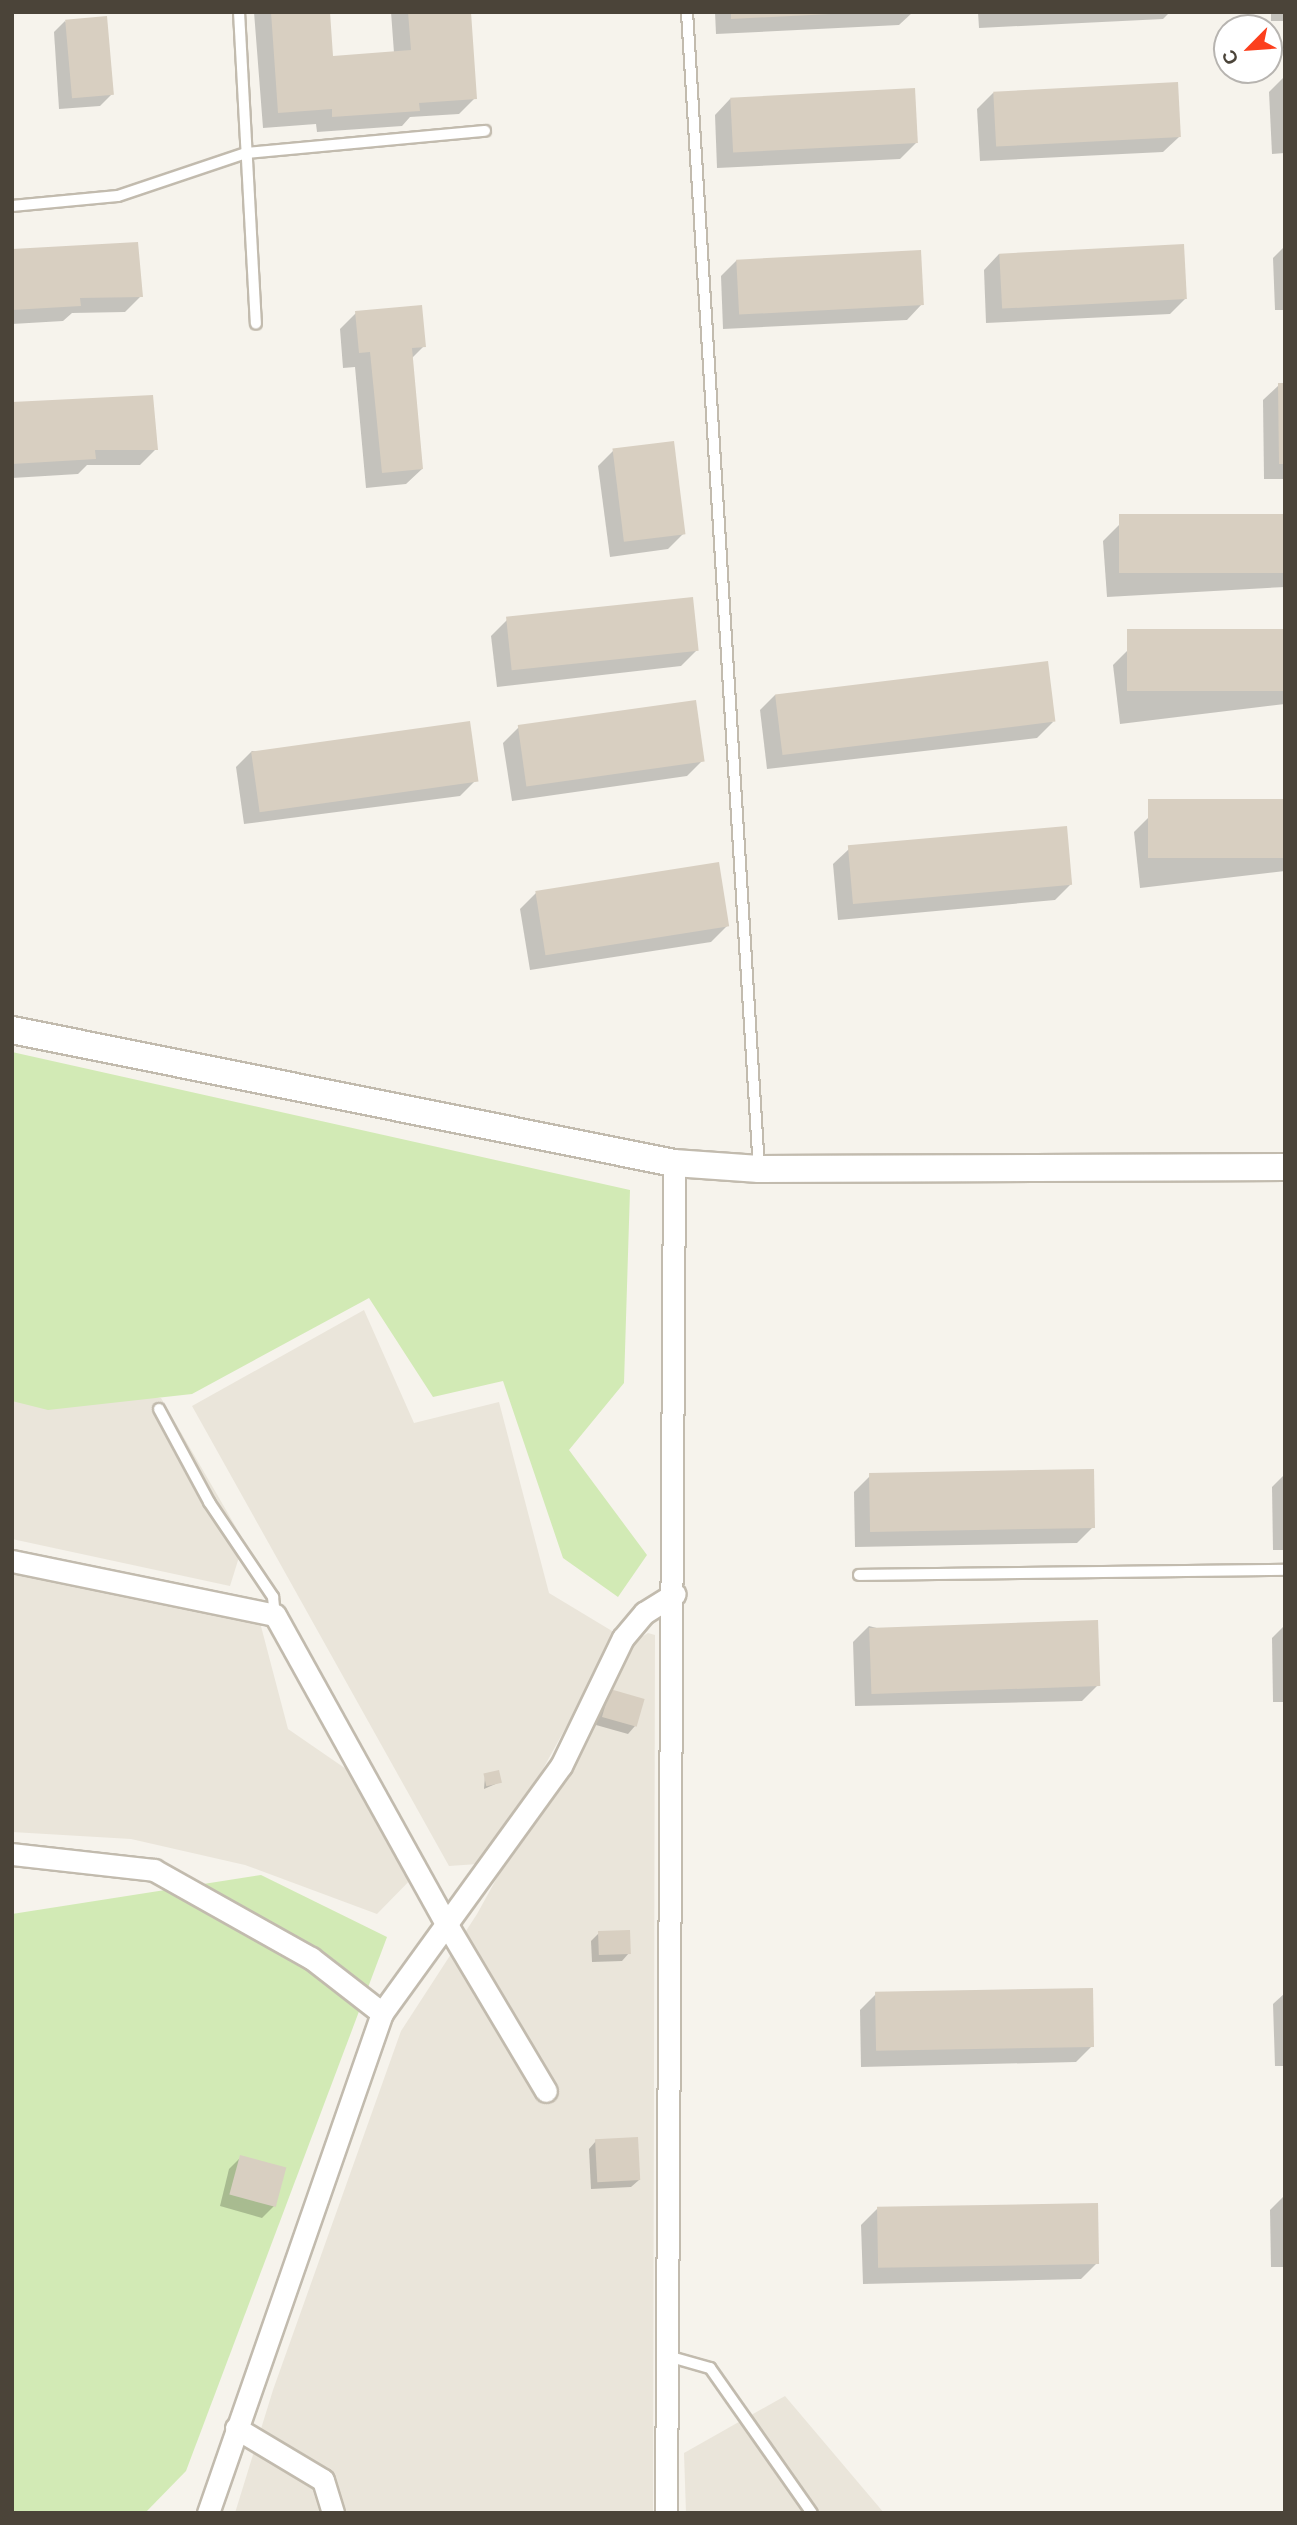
<!DOCTYPE html>
<html>
<head>
<meta charset="utf-8">
<style>
	body { margin:0 }
	#map { position:relative; width:1297px; height:2525px; overflow:hidden; background:#f6f3ec; font-family:"Work Sans",sans-serif }
	div>[style] { position:absolute }
	.residential>* { inset:0; background:#eae5da }
	.green>* { inset:0; background:#d2eab5 }
	.shadow>* { inset:0; background:#0003; transform-origin:0 0 }
	.building>* { inset:0; background:#d8cfc1; transform-origin:0 0 }
	.roads { filter:drop-shadow(2px 0 #c2bbae) drop-shadow(-2px 0 #c2bbae) drop-shadow(0 2px #c2bbae) drop-shadow(0 -2px #c2bbae) }
	.service>* { height:10px; margin:-5px; padding:0 5px; transform-origin:5px; border-radius:5px; background:#fff }
	.minor>* { height:21px; margin:-10.5px; padding:0 10.5px; transform-origin:10.5px; border-radius:10.5px; background:#fff }
	.tertiary>* { height:26px; margin:-13px; padding:0 13px; transform-origin:13px; border-radius:13px; background:#fff }
	span { translate:-50% -50%; white-space:nowrap; text-align:center; line-height:1.15; -webkit-text-stroke:7px #fff; paint-order:stroke }
	.frame { position:absolute; inset:0; border:14px solid #4b4439; pointer-events:none }
	.north { position:absolute; left:1213px; top:14px; width:70px; height:70px; box-sizing:border-box; background:#fff; border:2px solid #b7b4b0; border-radius:50%; rotate:245deg; font-size:19px; font-weight:700; line-height:28px; text-align:center; color:#4b4439 }
	.north::after { content:''; display:block; margin:auto; width:24px; height:32px; background:#fc3f1d; clip-path:polygon(50% 0,100% 100%,50% 72%,0 100%) }
</style>
</head>
<body>
<div id="map">
	<div class="residential">
		<div style="clip-path:polygon(364px 1310px,414px 1423px,499px 1402px,549px 1593px,617px 1634px,532px 1789px,478px 1864px,449px 1866px,192px 1406px)"></div>
		<div style="clip-path:polygon(12px 1389px,161px 1398px,244px 1541px,230px 1586px,12px 1539px)"></div>
		<div style="clip-path:polygon(12px 1565px,257px 1611px,288px 1729px,381px 1793px,421px 1869px,377px 1914px,245px 1865px,131px 1839px,12px 1832px)"></div>
		<div style="clip-path:polygon(648px 1633px,655px 1635px,653px 2513px,235px 2513px,273px 2390px,401px 2031px,477px 1914px,624px 1648px)"></div>
		<div style="clip-path:polygon(785px 2396px,884px 2513px,686px 2513px,684px 2453px)"></div>
	</div>
	<div class="green">
		<div style="clip-path:polygon(12px 1052px,630px 1190px,624px 1383px,569px 1450px,647px 1555px,618px 1597px,563px 1558px,503px 1381px,433px 1397px,369px 1298px,192px 1394px,48px 1410px,12px 1401px)"></div>
		<div style="clip-path:polygon(261px 1875px,387px 1937px,186px 2471px,145px 2513px,12px 2513px,12px 1914px)"></div>
	</div>
	<div class="shadow">
		<div style="clip-path:polygon(254px 12px,328px 12px,331px 58px,394px 53px,391px 12px,469px 12px,475px 98px,459px 114px,410px 117px,402px 126px,317px 132px,316px 124px,263px 128px)"></div>
		<div style="clip-path:polygon(715px 12px,913px 12px,899px 25px,716px 34px)"></div>
		<div style="clip-path:polygon(978px 12px,1170px 12px,1163px 19px,979px 28px)"></div>
		<div style="left:1271px;top:12px;width:14px;height:9px"></div>
		<div style="clip-path:polygon(65px 21px,112px 94px,100px 106px,59px 109px,54px 32px)"></div>
		<div style="clip-path:polygon(1285px 76px,1285px 153px,1272px 154px,1269px 92px)"></div>
		<div style="clip-path:polygon(993px 93px,1179px 137px,1163px 152px,980px 161px,977px 109px)"></div>
		<div style="clip-path:polygon(730px 99px,916px 143px,900px 159px,717px 168px,715px 115px)"></div>
		<div style="clip-path:polygon(1285px 246px,1285px 310px,1275px 310px,1273px 258px)"></div>
		<div style="clip-path:polygon(12px 250px,141px 296px,125px 312px,72px 313px,63px 321px,12px 324px)"></div>
		<div style="clip-path:polygon(999px 254px,1186px 298px,1170px 314px,986px 323px,984px 270px)"></div>
		<div style="clip-path:polygon(737px 260px,922px 304px,907px 320px,723px 329px,721px 276px)"></div>
		<div style="clip-path:polygon(356px 313px,424px 346px,411px 359px,422px 469px,406px 484px,366px 488px,355px 367px,343px 368px,340px 329px)"></div>
		<div style="clip-path:polygon(1279px 385px,1285px 385px,1285px 479px,1264px 479px,1263px 400px)"></div>
		<div style="clip-path:polygon(12px 404px,156px 449px,140px 465px,87px 465px,78px 474px,12px 478px)"></div>
		<div style="clip-path:polygon(614px 450px,684px 533px,668px 549px,610px 557px,598px 466px)"></div>
		<div style="clip-path:polygon(1285px 516px,1285px 587px,1107px 597px,1103px 541px,1119px 525px)"></div>
		<div style="clip-path:polygon(507px 620px,697px 650px,681px 666px,497px 687px,491px 636px)"></div>
		<div style="clip-path:polygon(1285px 631px,1285px 704px,1120px 724px,1113px 665px,1129px 649px)"></div>
		<div style="clip-path:polygon(775px 695px,1053px 722px,1037px 738px,767px 769px,760px 710px)"></div>
		<div style="clip-path:polygon(519px 727px,703px 760px,687px 776px,512px 801px,503px 743px)"></div>
		<div style="clip-path:polygon(252px 751px,476px 780px,460px 796px,244px 824px,236px 767px)"></div>
		<div style="clip-path:polygon(1285px 801px,1285px 871px,1140px 888px,1134px 832px,1150px 816px)"></div>
		<div style="clip-path:polygon(849px 849px,1071px 884px,1055px 900px,838px 920px,833px 864px)"></div>
		<div style="clip-path:polygon(536px 893px,727px 926px,711px 942px,530px 970px,520px 909px)"></div>
		<div style="clip-path:polygon(1285px 1474px,1285px 1550px,1273px 1550px,1272px 1487px)"></div>
		<div style="clip-path:polygon(870px 1476px,1093px 1527px,1077px 1543px,855px 1547px,854px 1492px)"></div>
		<div style="clip-path:polygon(1285px 1625px,1285px 1702px,1273px 1702px,1272px 1638px)"></div>
		<div style="clip-path:polygon(869px 1626px,1098px 1685px,1082px 1701px,855px 1706px,853px 1642px)"></div>
		<div style="clip-path:polygon(611px 1691px,635px 1726px,628px 1734px,596px 1725px,603px 1699px)"></div>
		<div style="clip-path:polygon(485px 1776px,500px 1782px,484px 1789px)"></div>
		<div style="clip-path:polygon(599px 1933px,629px 1953px,622px 1961px,592px 1962px,591px 1941px)"></div>
		<div style="clip-path:polygon(1285px 1993px,1285px 2066px,1275px 2066px,1273px 2004px)"></div>
		<div style="clip-path:polygon(876px 1994px,1092px 2046px,1076px 2062px,861px 2067px,860px 2010px)"></div>
		<div style="clip-path:polygon(596px 2141px,639px 2180px,631px 2187px,591px 2189px,589px 2149px)"></div>
		<div style="clip-path:polygon(241px 2157px,274px 2206px,262px 2218px,220px 2206px,229px 2169px)"></div>
		<div style="clip-path:polygon(1285px 2195px,1285px 2267px,1271px 2267px,1270px 2210px)"></div>
		<div style="clip-path:polygon(877px 2209px,1097px 2263px,1081px 2279px,863px 2284px,861px 2225px)"></div>
	</div>
	<div class="building">
		<div style="clip-path:polygon(271px 12px,330px 12px,333px 56px,411px 50px,408px 12px,471px 12px,477px 99px,419px 103px,420px 111px,332px 117px,332px 109px,278px 113px)"></div>
		<div style="clip-path:polygon(731px 12px,831px 12px,831px 14px,731px 19px)"></div>
		<div style="left:107px;top:16px;width:79px;height:42px;rotate:85deg"></div>
		<div style="left:1178px;top:82px;width:55px;height:185px;rotate:87deg"></div>
		<div style="left:915px;top:88px;width:55px;height:185px;rotate:87deg"></div>
		<div style="clip-path:polygon(138px 242px,143px 297px,80px 298px,81px 306px,12px 310px,12px 249px)"></div>
		<div style="left:1184px;top:244px;width:55px;height:185px;rotate:87deg"></div>
		<div style="left:921px;top:250px;width:55px;height:185px;rotate:87deg"></div>
		<div style="clip-path:polygon(422px 305px,426px 347px,412px 348px,423px 469px,382px 473px,370px 352px,359px 353px,355px 311px)"></div>
		<div style="clip-path:polygon(1278px 383px,1285px 383px,1285px 464px,1279px 464px)"></div>
		<div style="clip-path:polygon(153px 395px,158px 450px,95px 450px,96px 459px,12px 464px,12px 402px)"></div>
		<div style="left:674px;top:441px;width:94px;height:62px;rotate:83deg"></div>
		<div style="left:1285px;top:514px;width:59px;height:166px;rotate:90deg"></div>
		<div style="left:693px;top:597px;width:54px;height:188px;rotate:84deg"></div>
		<div style="left:1285px;top:629px;width:62px;height:158px;rotate:90deg"></div>
		<div style="left:1048px;top:661px;width:61px;height:275px;rotate:83deg"></div>
		<div style="left:696px;top:700px;width:62px;height:180px;rotate:82deg"></div>
		<div style="left:470px;top:721px;width:61px;height:221px;rotate:82deg"></div>
		<div style="left:1285px;top:799px;width:59px;height:137px;rotate:90deg"></div>
		<div style="left:1067px;top:826px;width:59px;height:220px;rotate:85deg"></div>
		<div style="left:719px;top:862px;width:65px;height:186px;rotate:81deg"></div>
		<div style="left:1094px;top:1469px;width:59px;height:225px;rotate:89deg"></div>
		<div style="left:1098px;top:1620px;width:66px;height:229px;rotate:88deg"></div>
		<div style="left:610px;top:1689px;width:36px;height:29px;rotate:16deg"></div>
		<div style="left:499px;top:1770px;width:13px;height:16px;rotate:77deg"></div>
		<div style="left:630px;top:1930px;width:24px;height:32px;rotate:88deg"></div>
		<div style="left:1093px;top:1988px;width:59px;height:218px;rotate:89deg"></div>
		<div style="left:638px;top:2137px;width:43px;height:43px;rotate:87deg"></div>
		<div style="left:240px;top:2155px;width:48px;height:41px;rotate:15deg"></div>
		<div style="left:1098px;top:2203px;width:61px;height:221px;rotate:89deg"></div>
	</div>
	<div class="roads">
		<div class="service">
			<div style="left:239px;top:12px;width:312px;rotate:86.9deg"></div>
			<div style="left:687px;top:12px;width:1159px;rotate:86.44deg"></div>
			<div style="left:12px;top:206px;width:106px;rotate:-5.4deg"></div>
			<div style="left:118px;top:196px;width:135px;rotate:-18.6deg"></div>
			<div style="left:246px;top:153px;width:240px;rotate:-5.3deg"></div>
			<div style="left:159px;top:1409px;width:106px;rotate:61.7deg"></div>
			<div style="left:209px;top:1502px;width:115px;rotate:56deg"></div>
			<div style="left:273px;top:1597px;width:18px;rotate:84deg"></div>
			<div style="left:859px;top:1575px;width:426px;rotate:-0.7deg"></div>
			<div style="left:664px;top:2355px;width:48px;rotate:15.8deg"></div>
			<div style="left:710px;top:2368px;width:177px;rotate:54.9deg"></div>
		</div>
		<div class="minor">
			<div style="left:12px;top:1561px;width:268px;rotate:11.6deg"></div>
			<div style="left:275px;top:1615px;width:355px;rotate:61deg"></div>
			<div style="left:447px;top:1925px;width:193px;rotate:59.2deg"></div>
			<div style="left:12px;top:1854px;width:143px;rotate:6.4deg"></div>
			<div style="left:154px;top:1870px;width:180px;rotate:29.3deg"></div>
			<div style="left:311px;top:1958px;width:90px;rotate:37.8deg"></div>
			<div style="left:236px;top:2428px;width:101px;rotate:30.9deg"></div>
			<div style="left:323px;top:2480px;width:34px;rotate:73deg"></div>
			<div style="left:208px;top:2513px;width:529px;rotate:-70.81deg"></div>
			<div style="left:382px;top:2013px;width:305px;rotate:-54.1deg"></div>
			<div style="left:561px;top:1766px;width:142px;rotate:-64.2deg"></div>
			<div style="left:623px;top:1638px;width:33px;rotate:-50deg"></div>
			<div style="left:644px;top:1613px;width:36px;rotate:-32deg"></div>
			<div style="left:666px;top:2513px;width:1350px;rotate:-89.66deg"></div>
		</div>
		<div class="tertiary">
			<div style="left:12px;top:1030px;width:675px;rotate:11.36deg"></div>
			<div style="left:674px;top:1163px;width:85px;rotate:4deg"></div>
			<div style="left:759px;top:1169px;width:526px;rotate:-0.22deg"></div>
		</div>
	</div>
	<div class="frame"></div>
	<div class="north">С</div>
</div>
</body>
</html>
